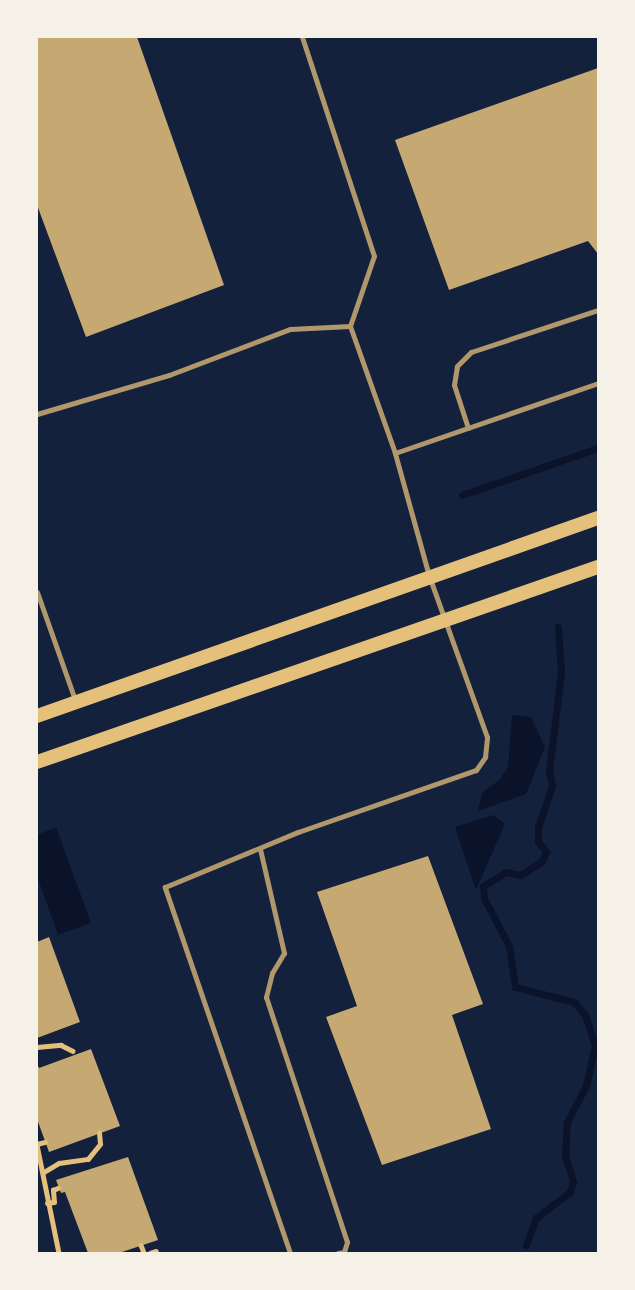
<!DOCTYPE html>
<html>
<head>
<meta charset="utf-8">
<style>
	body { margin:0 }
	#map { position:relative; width:635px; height:1290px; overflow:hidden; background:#14213d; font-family:Karla,sans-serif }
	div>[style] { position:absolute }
	.water>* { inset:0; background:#0b132b }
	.stream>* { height:7px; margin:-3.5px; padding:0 3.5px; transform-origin:3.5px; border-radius:3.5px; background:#0b132b }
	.building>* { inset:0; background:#c6a872 }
	.path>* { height:4.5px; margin:-2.25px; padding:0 2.25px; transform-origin:2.25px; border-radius:2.25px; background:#e5c07b }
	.service>* { height:5px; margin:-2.5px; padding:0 2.5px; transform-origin:2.5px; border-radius:2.5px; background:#b1986c }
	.secondary>* { height:14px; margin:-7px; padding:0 7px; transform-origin:7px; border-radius:7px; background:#e5c07b }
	span { translate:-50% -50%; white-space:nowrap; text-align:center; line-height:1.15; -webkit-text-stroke:6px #f6f1e7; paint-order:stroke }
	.frame { position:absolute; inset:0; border:38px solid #f6f1e7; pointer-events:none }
</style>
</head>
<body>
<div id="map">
	<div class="water">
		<div style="clip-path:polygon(512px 715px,531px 717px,545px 747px,526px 794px,478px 811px,482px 793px,499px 780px,508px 767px)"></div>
		<div style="clip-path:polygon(493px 815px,505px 824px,476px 890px,455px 827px)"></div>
		<div style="clip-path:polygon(56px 827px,91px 923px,58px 935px,37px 876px,37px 835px)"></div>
	</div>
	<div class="stream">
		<div style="left:462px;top:495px;width:144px;rotate:-19.1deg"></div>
		<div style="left:526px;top:1245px;width:29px;rotate:-70deg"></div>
		<div style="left:536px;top:1218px;width:43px;rotate:-37.4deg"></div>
		<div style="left:570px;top:1192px;width:11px;rotate:-75deg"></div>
		<div style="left:573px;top:1181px;width:25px;rotate:-108deg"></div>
		<div style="left:565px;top:1157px;width:35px;rotate:-87deg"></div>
		<div style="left:567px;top:1122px;width:41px;rotate:-62.2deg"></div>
		<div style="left:586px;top:1086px;width:42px;rotate:-77.6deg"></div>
		<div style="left:595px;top:1045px;width:32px;rotate:-108deg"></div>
		<div style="left:585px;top:1015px;width:17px;rotate:-130deg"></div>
		<div style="left:574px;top:1002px;width:61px;rotate:-165.7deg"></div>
		<div style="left:515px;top:987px;width:41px;rotate:-98.3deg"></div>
		<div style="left:509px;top:946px;width:54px;rotate:-117.5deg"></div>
		<div style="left:484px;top:898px;width:12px;rotate:-95deg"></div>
		<div style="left:483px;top:886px;width:27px;rotate:-31deg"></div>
		<div style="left:506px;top:872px;width:15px;rotate:11deg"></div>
		<div style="left:521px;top:875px;width:25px;rotate:-34deg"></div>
		<div style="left:542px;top:861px;width:10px;rotate:-66deg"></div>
		<div style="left:546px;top:852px;width:14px;rotate:-126deg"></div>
		<div style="left:538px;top:841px;width:14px;rotate:-90deg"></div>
		<div style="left:538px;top:827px;width:43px;rotate:-71.1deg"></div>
		<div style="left:552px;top:786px;width:16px;rotate:-101deg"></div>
		<div style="left:549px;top:770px;width:99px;rotate:-83deg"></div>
		<div style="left:561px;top:672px;width:45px;rotate:-93.8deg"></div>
	</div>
	<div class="building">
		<div style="clip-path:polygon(37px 37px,137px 37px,224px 285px,86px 337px,37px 205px)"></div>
		<div style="clip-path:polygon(598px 68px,598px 254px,588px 241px,449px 290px,395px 140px)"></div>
		<div style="clip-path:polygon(428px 856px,483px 1004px,452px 1015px,491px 1129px,382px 1165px,326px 1017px,357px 1006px,317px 892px)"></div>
		<div style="clip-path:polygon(49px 937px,80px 1022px,37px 1038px,37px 942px)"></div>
		<div style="clip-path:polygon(91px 1049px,120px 1126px,49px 1152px,37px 1119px,37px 1063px,39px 1068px)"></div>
		<div style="clip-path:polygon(128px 1157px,158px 1240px,119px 1253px,88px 1253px,65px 1192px,61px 1193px,56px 1180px)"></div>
	</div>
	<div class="path">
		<div style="left:37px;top:1047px;width:24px;rotate:-5deg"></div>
		<div style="left:61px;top:1045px;width:13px;rotate:27deg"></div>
		<div style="left:37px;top:1144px;width:8px;rotate:-14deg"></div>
		<div style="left:37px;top:1145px;width:110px;rotate:78.5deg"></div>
		<div style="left:44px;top:1172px;width:17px;rotate:-31deg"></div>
		<div style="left:59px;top:1163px;width:29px;rotate:-8deg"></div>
		<div style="left:88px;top:1159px;width:19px;rotate:-51deg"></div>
		<div style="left:100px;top:1144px;width:11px;rotate:-95deg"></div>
		<div style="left:47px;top:1203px;width:7px;rotate:-8deg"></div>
		<div style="left:54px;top:1202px;width:12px;rotate:-95deg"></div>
		<div style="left:53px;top:1190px;width:5px;rotate:-22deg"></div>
		<div style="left:141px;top:1245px;width:9px;rotate:69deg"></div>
		<div style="left:150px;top:1253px;width:6px;rotate:-18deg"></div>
	</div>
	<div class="service">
		<div style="left:37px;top:414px;width:138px;rotate:-16.5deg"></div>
		<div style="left:169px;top:375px;width:129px;rotate:-20.8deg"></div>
		<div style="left:290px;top:329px;width:60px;rotate:-2.9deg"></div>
		<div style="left:468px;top:428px;width:45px;rotate:-108deg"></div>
		<div style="left:454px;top:385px;width:19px;rotate:-81deg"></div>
		<div style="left:457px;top:366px;width:20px;rotate:-45deg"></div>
		<div style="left:471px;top:352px;width:134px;rotate:-18.3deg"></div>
		<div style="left:395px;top:453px;width:215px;rotate:-19deg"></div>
		<div style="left:37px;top:592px;width:114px;rotate:70.6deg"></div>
		<div style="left:260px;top:849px;width:107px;rotate:77deg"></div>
		<div style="left:284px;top:953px;width:23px;rotate:121deg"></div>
		<div style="left:272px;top:973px;width:25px;rotate:104deg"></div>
		<div style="left:266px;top:997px;width:258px;rotate:71.7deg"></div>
		<div style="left:347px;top:1242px;width:10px;rotate:107deg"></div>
		<div style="left:344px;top:1252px;width:6px;rotate:171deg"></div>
		<div style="left:290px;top:1253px;width:387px;rotate:-108.9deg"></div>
		<div style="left:165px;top:887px;width:144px;rotate:-22.5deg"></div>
		<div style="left:298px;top:832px;width:188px;rotate:-19.2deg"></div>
		<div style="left:476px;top:770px;width:16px;rotate:-55deg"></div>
		<div style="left:485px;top:757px;width:20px;rotate:-84deg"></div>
		<div style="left:487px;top:737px;width:171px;rotate:-109.8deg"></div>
		<div style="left:429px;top:576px;width:128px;rotate:-105.5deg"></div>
		<div style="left:395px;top:453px;width:135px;rotate:-109.5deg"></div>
		<div style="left:350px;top:326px;width:74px;rotate:-71.1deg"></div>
		<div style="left:374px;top:256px;width:231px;rotate:-108.2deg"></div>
	</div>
	<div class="secondary">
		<div style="left:37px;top:716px;width:595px;rotate:-19.44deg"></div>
		<div style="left:37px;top:762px;width:594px;rotate:-19.17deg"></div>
	</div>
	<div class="frame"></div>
</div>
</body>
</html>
